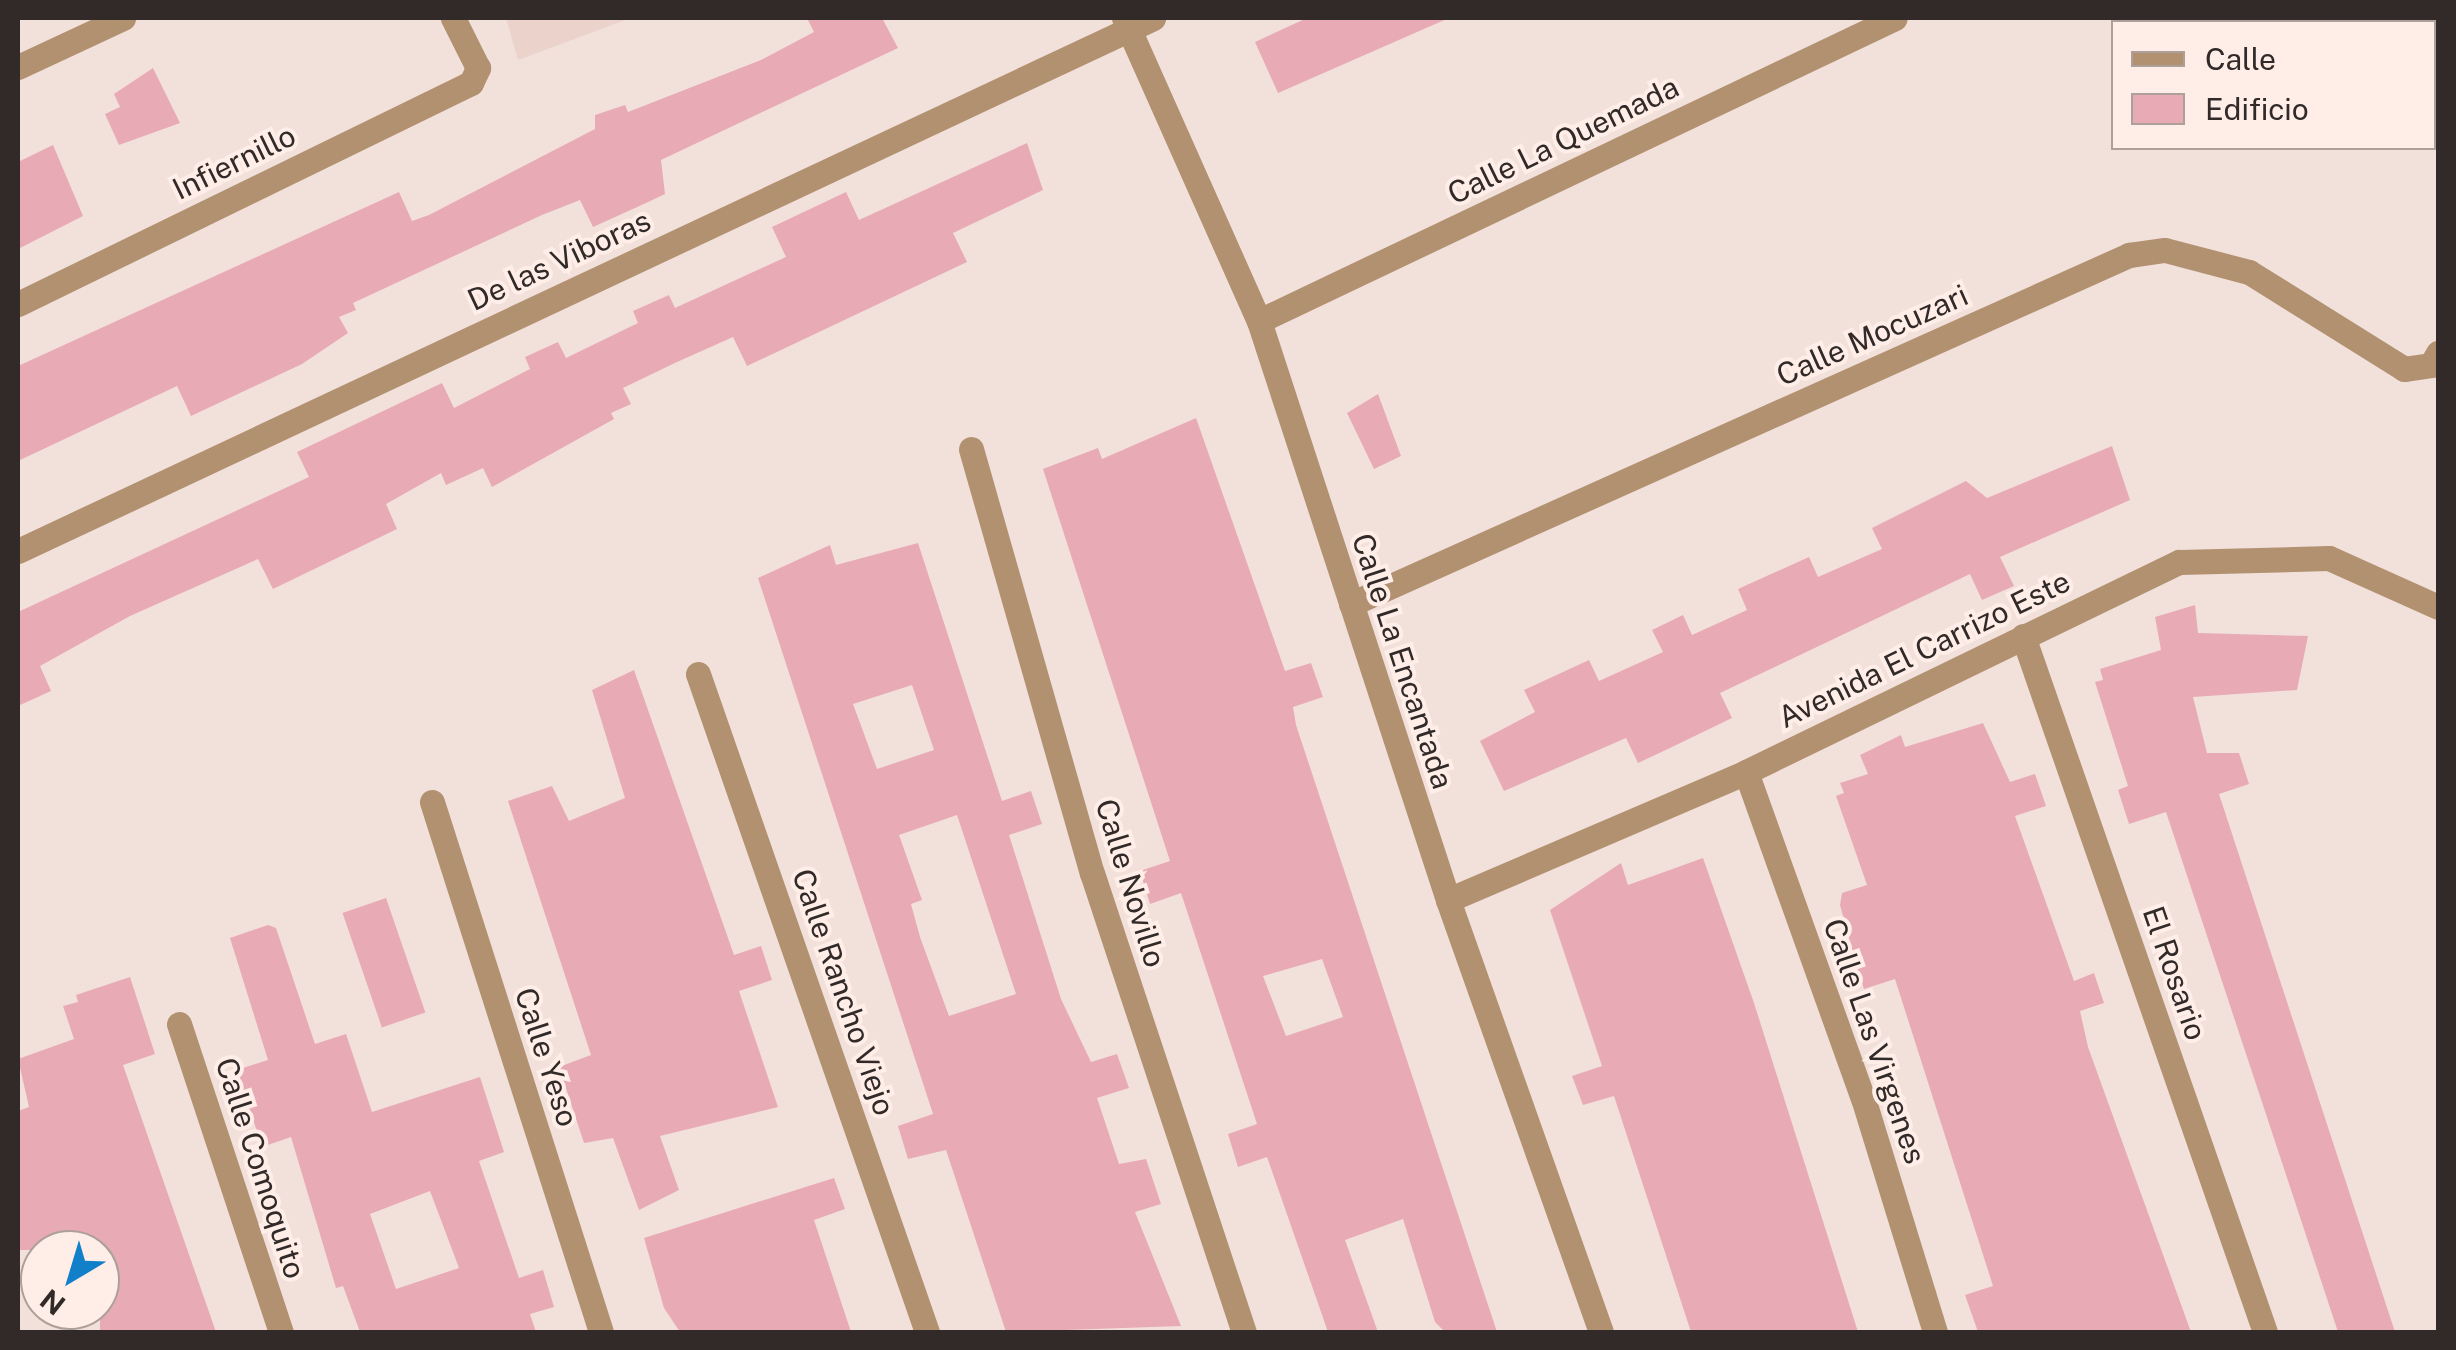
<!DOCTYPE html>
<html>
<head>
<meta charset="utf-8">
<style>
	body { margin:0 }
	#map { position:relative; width:2456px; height:1350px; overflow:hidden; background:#f2e0db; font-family:"Public Sans",sans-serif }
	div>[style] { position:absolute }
	.built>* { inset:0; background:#ebd3cb }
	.building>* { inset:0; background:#e8abb5; transform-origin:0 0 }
	.minor>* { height:25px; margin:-12.5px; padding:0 12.5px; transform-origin:12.5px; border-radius:12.5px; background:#b19170 }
	.tertiary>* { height:25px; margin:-12.5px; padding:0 12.5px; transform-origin:12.5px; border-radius:12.5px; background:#b19170 }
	span { translate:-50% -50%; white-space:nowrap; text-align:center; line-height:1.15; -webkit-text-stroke:8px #ffeee8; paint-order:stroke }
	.street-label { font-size:30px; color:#312a28 }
	.frame { position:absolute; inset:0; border:20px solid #312a28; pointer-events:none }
	.legend { position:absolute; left:2111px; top:20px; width:325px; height:130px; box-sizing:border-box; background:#ffeee8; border:2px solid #ada09b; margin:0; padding:12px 18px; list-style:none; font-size:30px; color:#312a28 }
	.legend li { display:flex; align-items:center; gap:20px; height:50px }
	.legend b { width:50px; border:2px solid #ada09b }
	.north { position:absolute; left:20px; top:1230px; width:100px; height:100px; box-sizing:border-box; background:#ffeee8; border:2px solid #ada09b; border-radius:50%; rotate:218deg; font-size:28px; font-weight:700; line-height:40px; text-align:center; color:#312a28 }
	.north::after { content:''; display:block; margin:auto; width:35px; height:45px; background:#127fc9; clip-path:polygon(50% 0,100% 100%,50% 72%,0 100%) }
</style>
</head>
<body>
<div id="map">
	<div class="built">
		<div style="clip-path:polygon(506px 18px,631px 18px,518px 60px)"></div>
	</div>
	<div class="building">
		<div style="clip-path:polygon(807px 18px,882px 18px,898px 48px,661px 160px,665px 194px,646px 203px,593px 227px,580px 200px,542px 215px,353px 303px,356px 310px,339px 317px,348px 333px,302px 364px,191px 416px,177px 386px,18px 461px,18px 366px,399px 192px,412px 221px,429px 215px,595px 129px,595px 115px,625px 105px,628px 112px,761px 60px,814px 32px)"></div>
		<div style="clip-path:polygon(1307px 18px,1449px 18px,1278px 93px,1255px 42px)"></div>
		<div style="clip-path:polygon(153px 68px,180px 123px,119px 145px,105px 114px,120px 107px,114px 94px)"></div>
		<div style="clip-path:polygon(1027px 143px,1043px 190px,953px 233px,967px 262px,747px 366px,733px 337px,677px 362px,623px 388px,631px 404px,611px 413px,614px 419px,492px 487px,483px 468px,446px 485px,441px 473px,386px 504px,397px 529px,273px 589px,258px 559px,130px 616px,40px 666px,51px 691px,18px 706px,18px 612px,309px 477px,297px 452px,442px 383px,454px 408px,530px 369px,525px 357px,558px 342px,566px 358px,638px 323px,633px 311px,669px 295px,675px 308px,786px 257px,772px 227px,846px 192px,859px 220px)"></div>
		<div style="clip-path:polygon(53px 145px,83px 216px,18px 249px,18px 162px)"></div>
		<div style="clip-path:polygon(1378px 394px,1401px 456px,1374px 469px,1347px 413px)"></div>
		<div style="clip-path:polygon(evenodd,1196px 418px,1285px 671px,1311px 663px,1323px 697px,1293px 707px,1296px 725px,1497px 1332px,1445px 1332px,1435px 1322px,1403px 1219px,1345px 1240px,1378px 1332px,1328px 1332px,1267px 1157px,1238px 1167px,1228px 1134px,1257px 1124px,1181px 893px,1150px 904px,1140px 871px,1170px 861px,1043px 469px,1098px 448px,1102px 459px,1196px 418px,1322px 959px,1343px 1017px,1286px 1036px,1263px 976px,1322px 959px)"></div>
		<div style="clip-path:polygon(2112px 446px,2130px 500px,2000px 557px,2014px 586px,1982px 600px,1970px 574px,1720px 693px,1732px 718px,1670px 748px,1638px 763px,1626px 738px,1504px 791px,1480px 741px,1535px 712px,1524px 690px,1589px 660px,1599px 681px,1663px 652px,1652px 630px,1683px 615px,1692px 635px,1747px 610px,1738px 589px,1809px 557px,1818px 577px,1882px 549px,1872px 528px,1966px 481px,1987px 498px)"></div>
		<div style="clip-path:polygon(evenodd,918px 543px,1002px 801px,1031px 791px,1042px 824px,1009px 835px,1061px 999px,1091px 1062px,1117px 1054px,1129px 1088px,1097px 1098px,1119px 1164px,1146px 1159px,1161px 1204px,1135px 1212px,1181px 1326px,1006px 1332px,946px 1150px,908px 1159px,898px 1126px,933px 1114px,758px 578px,830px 545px,836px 565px,918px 543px,912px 685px,934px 750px,877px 769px,853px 704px,912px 685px,918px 543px,957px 815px,1016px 994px,949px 1016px,920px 937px,911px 904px,922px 900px,899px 835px,957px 815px)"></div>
		<div style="clip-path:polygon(2195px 605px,2198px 633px,2308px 636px,2297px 690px,2193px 697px,2207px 753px,2239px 753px,2249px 784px,2219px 794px,2395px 1332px,2338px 1332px,2166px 812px,2129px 824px,2118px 790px,2128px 786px,2095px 682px,2103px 680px,2100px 669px,2161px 650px,2155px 617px)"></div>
		<div style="clip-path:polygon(634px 670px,734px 955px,761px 946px,772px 980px,739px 991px,778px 1107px,660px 1136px,679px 1190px,639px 1210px,613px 1138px,584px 1143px,559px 1067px,591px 1055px,508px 801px,552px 786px,569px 821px,625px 798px,592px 690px)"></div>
		<div style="clip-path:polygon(1983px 723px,2010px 782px,2035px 774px,2046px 806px,2015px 816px,2074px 981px,2094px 973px,2104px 1003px,2080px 1011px,2088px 1047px,2191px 1332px,1978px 1332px,1965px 1295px,1993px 1286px,1895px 979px,1864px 989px,1859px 974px,1840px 905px,1842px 893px,1867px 885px,1836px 796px,1844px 793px,1840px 783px,1868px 774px,1860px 755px,1901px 735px,1905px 747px)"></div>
		<div style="clip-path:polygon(1703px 858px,1754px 1003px,1858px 1332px,1691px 1332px,1614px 1096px,1583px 1105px,1572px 1076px,1602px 1066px,1550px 910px,1621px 863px,1628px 885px)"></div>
		<div style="left:386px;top:898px;width:121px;height:46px;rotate:71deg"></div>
		<div style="clip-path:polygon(evenodd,268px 925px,276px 928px,315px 1044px,346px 1034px,372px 1112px,480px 1077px,504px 1152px,479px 1161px,519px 1278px,543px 1270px,554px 1307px,530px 1314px,536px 1332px,360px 1332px,343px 1286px,336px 1288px,291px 1137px,262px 1147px,237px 1070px,268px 1060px,230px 938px,268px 925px,430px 1191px,459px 1268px,396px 1289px,370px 1214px,430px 1191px)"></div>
		<div style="clip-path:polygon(130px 977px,155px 1054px,123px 1065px,216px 1332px,100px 1332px,100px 1250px,18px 1250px,18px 1111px,29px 1107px,18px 1059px,74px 1039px,63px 1006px,78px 1002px,76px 995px)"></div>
		<div style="clip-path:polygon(834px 1178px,845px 1209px,814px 1220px,851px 1332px,680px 1332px,664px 1308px,644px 1238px)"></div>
	</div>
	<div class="minor">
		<div style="left:1259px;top:321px;width:704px;rotate:-25.47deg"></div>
		<div style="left:971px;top:449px;width:441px;rotate:74.1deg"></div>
		<div style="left:1092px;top:873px;width:484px;rotate:71.7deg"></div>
		<div style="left:18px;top:551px;width:1254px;rotate:-25.15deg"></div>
		<div style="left:1351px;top:604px;width:853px;rotate:-24.16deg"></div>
		<div style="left:2129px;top:255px;width:36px;rotate:-8deg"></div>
		<div style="left:2165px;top:250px;width:87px;rotate:14.7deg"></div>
		<div style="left:2249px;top:272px;width:183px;rotate:32deg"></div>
		<div style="left:2404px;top:369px;width:27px;rotate:-8deg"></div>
		<div style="left:2431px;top:365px;width:14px;rotate:-60deg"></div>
		<div style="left:2023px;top:636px;width:737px;rotate:70.83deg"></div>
		<div style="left:698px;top:674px;width:697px;rotate:70.81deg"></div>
		<div style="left:1746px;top:772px;width:346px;rotate:70.3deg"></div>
		<div style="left:1863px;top:1098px;width:245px;rotate:72.9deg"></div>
		<div style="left:432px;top:802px;width:556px;rotate:72.31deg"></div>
		<div style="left:1448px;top:900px;width:324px;rotate:-23.2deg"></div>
		<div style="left:1746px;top:772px;width:481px;rotate:-25.9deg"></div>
		<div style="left:2179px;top:562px;width:150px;rotate:-1.5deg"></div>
		<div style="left:2329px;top:558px;width:120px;rotate:24.2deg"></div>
		<div style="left:179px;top:1024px;width:324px;rotate:71.7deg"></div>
	</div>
	<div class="tertiary">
		<div style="left:1124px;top:18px;width:332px;rotate:66deg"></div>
		<div style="left:1259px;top:321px;width:609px;rotate:71.92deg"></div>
		<div style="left:1448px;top:900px;width:458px;rotate:70.5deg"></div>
		<div style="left:18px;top:67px;width:116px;rotate:-25deg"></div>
		<div style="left:18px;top:304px;width:504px;rotate:-26.01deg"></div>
		<div style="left:471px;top:83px;width:17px;rotate:-65deg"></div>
		<div style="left:478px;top:68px;width:56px;rotate:-116.6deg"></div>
	</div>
	<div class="street-label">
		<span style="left:1563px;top:140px;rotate:-26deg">Calle La Quemada</span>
		<span style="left:234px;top:162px;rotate:-26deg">Infiernillo</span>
		<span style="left:559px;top:260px;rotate:-25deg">De las Viboras</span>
		<span style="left:1872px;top:335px;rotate:-24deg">Calle Mocuzari</span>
		<span style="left:1924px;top:649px;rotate:-26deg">Avenida El Carrizo Este</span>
		<span style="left:1403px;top:661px;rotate:72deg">Calle La Encantada</span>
		<span style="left:1131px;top:883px;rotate:73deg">Calle Novillo</span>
		<span style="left:2175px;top:973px;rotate:71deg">El Rosario</span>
		<span style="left:844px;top:992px;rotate:71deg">Calle Rancho Viejo</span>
		<span style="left:1875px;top:1041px;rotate:71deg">Calle Las Virgenes</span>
		<span style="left:547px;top:1057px;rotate:72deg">Calle Yeso</span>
		<span style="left:261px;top:1168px;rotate:72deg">Calle Comoquito</span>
	</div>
	<div class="frame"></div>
	<ul class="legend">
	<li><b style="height:12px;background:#b19170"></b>Calle</li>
	<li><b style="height:28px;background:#e8abb5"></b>Edificio</li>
	</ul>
	<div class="north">N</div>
</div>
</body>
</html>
